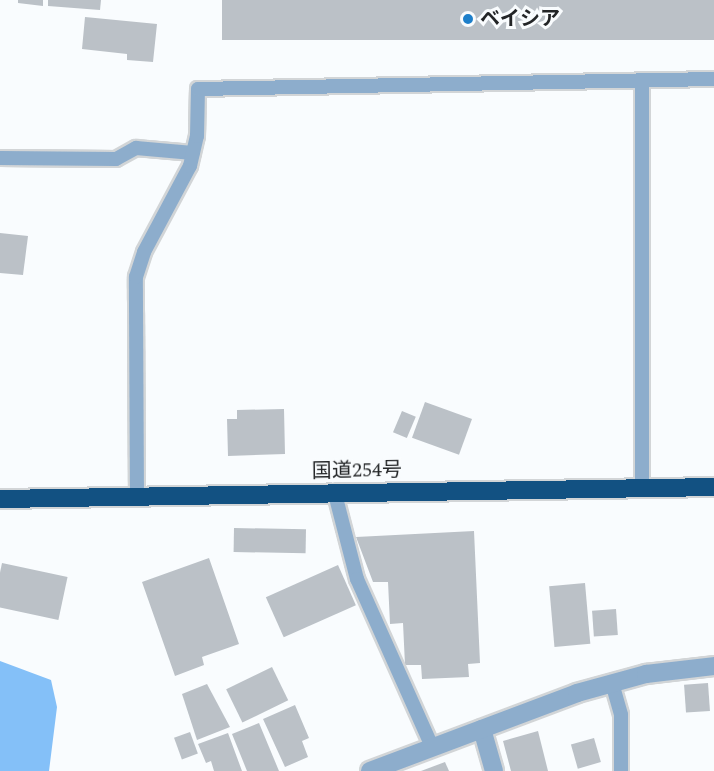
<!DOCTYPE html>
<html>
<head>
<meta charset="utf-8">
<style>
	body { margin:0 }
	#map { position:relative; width:714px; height:771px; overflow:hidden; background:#f9fcfe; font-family:Spectral,"Noto Sans JP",serif }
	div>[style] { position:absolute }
	.water>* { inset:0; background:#84c0f8 }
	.building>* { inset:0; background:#bbc1c7; transform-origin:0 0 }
	.roads { filter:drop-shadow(2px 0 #d2d5d7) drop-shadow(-2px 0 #d2d5d7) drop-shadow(0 2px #d2d5d7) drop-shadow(0 -2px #d2d5d7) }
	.lane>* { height:14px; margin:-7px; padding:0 7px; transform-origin:7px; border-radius:7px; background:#8dadcc }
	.street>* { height:18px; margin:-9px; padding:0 9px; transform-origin:9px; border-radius:9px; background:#8dadcc }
	.highway>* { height:18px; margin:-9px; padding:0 9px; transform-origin:9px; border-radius:9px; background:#125182 }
	.dots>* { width:16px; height:16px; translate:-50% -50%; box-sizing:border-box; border:3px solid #f9fcfe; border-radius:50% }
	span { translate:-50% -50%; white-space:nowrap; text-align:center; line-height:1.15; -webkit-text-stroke:6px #f9fcfe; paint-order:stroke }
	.poi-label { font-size:20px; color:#232527; font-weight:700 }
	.left { translate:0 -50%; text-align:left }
	.street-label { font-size:20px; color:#232527 }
</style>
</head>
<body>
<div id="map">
	<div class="water">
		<div style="clip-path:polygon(0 661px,51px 680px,57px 707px,49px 771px,0 771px)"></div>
	</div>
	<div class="building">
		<div style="clip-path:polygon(18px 0,43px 0,43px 6px,18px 3px)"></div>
		<div style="clip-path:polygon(48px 0,101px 0,100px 10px,48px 6px)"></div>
		<div style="left:222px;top:0;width:492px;height:40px"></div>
		<div style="clip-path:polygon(85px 17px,157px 24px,153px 62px,127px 60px,127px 54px,82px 49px)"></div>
		<div style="clip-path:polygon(0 233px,28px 236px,23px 275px,0 273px)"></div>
		<div style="left:425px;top:402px;width:50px;height:38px;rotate:20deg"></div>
		<div style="clip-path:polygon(284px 409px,285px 454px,228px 456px,227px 419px,237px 419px,237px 410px)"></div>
		<div style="left:402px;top:411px;width:15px;height:23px;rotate:23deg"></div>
		<div style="left:234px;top:528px;width:72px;height:24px;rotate:1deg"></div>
		<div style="clip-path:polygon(474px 531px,480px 663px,468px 664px,469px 677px,422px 679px,421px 665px,405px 665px,403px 623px,390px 624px,388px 582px,373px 582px,356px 537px)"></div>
		<div style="clip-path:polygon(209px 558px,239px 644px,202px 657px,204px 665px,175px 676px,142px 582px)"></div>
		<div style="left:2px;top:563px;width:67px;height:44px;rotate:12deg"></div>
		<div style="left:338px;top:565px;width:44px;height:79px;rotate:66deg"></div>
		<div style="left:585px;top:583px;width:61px;height:36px;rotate:85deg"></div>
		<div style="left:616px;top:609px;width:26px;height:24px;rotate:86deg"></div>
		<div style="left:272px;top:667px;width:37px;height:51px;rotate:64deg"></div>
		<div style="left:708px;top:683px;width:28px;height:24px;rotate:86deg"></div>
		<div style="clip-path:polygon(207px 684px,230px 727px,197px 740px,182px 694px)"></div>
		<div style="clip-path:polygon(295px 705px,309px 738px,302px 741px,308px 757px,285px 767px,263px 719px)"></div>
		<div style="clip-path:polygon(259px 723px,279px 771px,247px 771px,232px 734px)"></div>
		<div style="clip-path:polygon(538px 731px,548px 771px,511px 771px,503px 741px)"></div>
		<div style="left:190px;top:732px;width:23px;height:17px;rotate:70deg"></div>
		<div style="clip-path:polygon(228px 733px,242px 771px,214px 771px,211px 761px,206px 763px,198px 744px)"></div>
		<div style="left:594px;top:738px;width:25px;height:24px;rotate:74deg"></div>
		<div style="clip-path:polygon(445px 762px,449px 771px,421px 771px)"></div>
	</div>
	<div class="roads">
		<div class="lane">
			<div style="left:0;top:158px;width:116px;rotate:0.5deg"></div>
			<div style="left:116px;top:159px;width:23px;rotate:-29deg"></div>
			<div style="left:136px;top:148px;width:57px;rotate:5deg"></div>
			<div style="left:642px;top:489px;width:408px;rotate:-90deg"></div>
			<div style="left:335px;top:494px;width:88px;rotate:75.5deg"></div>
			<div style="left:357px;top:579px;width:184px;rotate:65.9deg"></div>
			<div style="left:137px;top:497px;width:220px;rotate:-90.3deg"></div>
			<div style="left:136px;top:277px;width:26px;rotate:-72deg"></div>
			<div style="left:144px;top:252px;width:98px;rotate:-61.9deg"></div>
			<div style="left:190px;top:166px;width:31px;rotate:-77deg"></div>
			<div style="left:197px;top:136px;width:47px;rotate:-88.8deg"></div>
			<div style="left:198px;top:89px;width:516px;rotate:-1.11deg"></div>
			<div style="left:612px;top:683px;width:33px;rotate:74deg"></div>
			<div style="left:621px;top:715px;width:56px;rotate:90deg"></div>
		</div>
		<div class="street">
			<div style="left:482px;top:729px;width:44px;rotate:74.1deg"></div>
			<div style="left:370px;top:771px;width:221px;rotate:-20.6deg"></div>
			<div style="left:577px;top:693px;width:72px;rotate:-15.4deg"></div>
			<div style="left:646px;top:674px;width:68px;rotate:-6.7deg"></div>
		</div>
		<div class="highway">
			<div style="left:0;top:499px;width:714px;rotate:-0.96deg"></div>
		</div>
	</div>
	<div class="dots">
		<div style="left:468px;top:19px;background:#1d7fca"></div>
	</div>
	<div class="poi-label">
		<span class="left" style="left:480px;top:19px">ベイシア</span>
	</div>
	<div class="street-label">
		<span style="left:357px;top:471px;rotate:-1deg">国道254号</span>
	</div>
</div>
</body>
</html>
